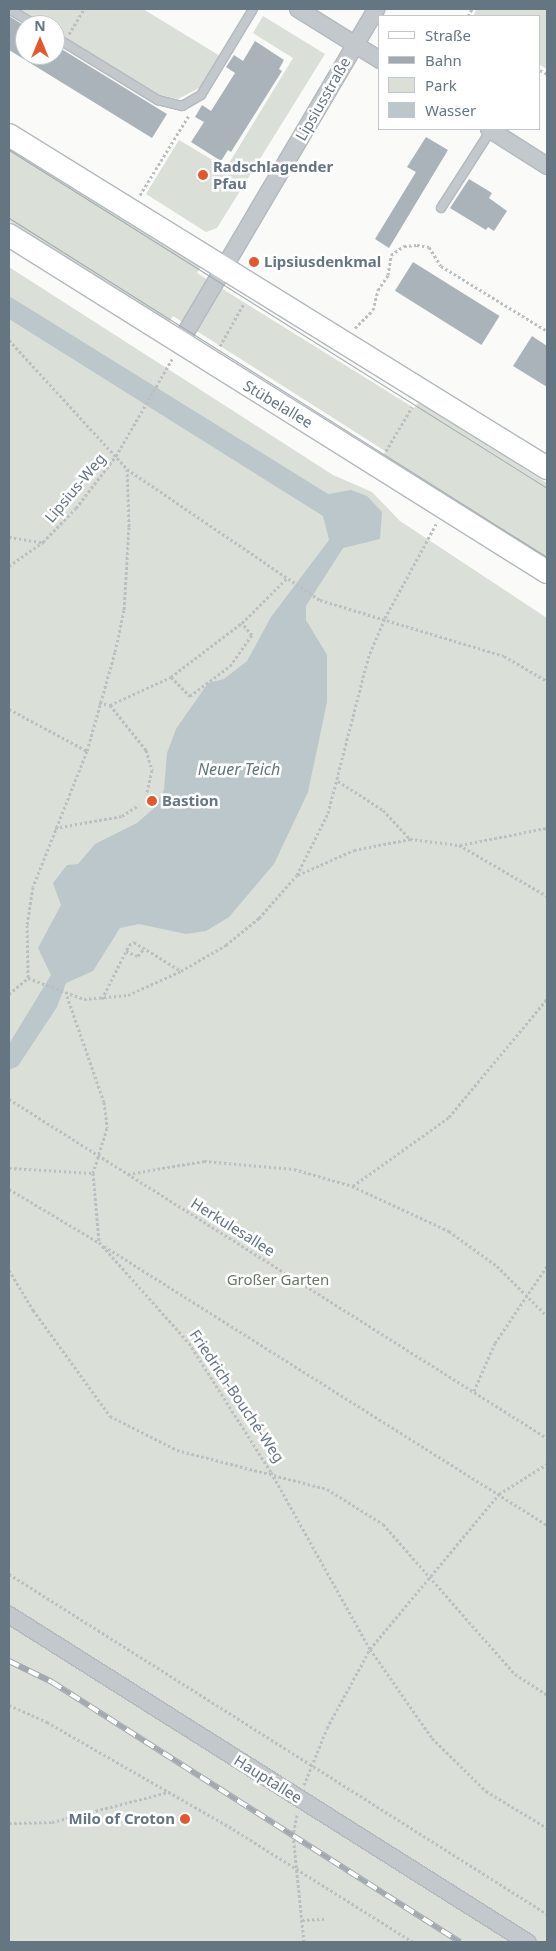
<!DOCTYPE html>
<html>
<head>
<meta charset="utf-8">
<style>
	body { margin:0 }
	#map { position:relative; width:556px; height:1951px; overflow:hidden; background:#fafaf8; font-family:"Noto Sans",sans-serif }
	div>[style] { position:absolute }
	.green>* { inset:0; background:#dadfd7 }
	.water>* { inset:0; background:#bbc7cb }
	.building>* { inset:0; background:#aab3b9; transform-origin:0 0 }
	.path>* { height:3px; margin-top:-1.5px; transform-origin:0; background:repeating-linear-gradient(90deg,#bbbfc2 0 2.5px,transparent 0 5px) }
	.roads { filter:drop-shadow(1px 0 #b3babf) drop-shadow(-1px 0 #b3babf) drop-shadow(0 1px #b3babf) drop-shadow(0 -1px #b3babf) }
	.lane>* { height:8px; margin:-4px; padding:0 4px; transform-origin:4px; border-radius:4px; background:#c3c8cc }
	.street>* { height:16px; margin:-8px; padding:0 8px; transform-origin:8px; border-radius:8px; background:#c3c8cc }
	.secondary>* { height:22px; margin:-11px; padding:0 11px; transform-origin:11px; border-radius:11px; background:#fff }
	.tram>* { height:1px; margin:-0.5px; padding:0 0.5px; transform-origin:0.5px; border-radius:0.5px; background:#a2aab0 }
	.rail>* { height:5.5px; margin-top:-2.75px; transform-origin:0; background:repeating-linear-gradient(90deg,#fff 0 11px,#a2aab0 0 22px); box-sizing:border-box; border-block:1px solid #a2aab0 }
	.dots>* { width:14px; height:14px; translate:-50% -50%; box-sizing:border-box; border:2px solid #fff; border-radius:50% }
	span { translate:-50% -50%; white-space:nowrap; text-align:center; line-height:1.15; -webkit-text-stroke:5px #fff; paint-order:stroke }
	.street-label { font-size:15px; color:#657683 }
	.poi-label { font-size:15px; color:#657683; font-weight:700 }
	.left { translate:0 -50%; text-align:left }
	.right { translate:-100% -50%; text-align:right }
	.park-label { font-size:15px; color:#687a64 }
	.water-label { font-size:16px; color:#60757c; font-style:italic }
	.frame { position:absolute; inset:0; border:10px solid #657683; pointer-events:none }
	.legend { position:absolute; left:378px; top:15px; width:162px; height:115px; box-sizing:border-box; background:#fff; border:1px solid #c1c8cd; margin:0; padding:6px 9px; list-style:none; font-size:15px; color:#657683 }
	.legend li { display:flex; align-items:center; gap:10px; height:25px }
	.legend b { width:25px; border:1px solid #c1c8cd }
	.north { position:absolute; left:15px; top:15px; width:50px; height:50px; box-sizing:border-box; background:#fff; border:1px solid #c1c8cd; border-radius:50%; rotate:0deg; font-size:14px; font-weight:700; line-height:20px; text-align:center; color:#657683 }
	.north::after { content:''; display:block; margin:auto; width:18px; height:22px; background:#e4572e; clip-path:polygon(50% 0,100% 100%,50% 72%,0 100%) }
</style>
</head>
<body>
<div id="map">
	<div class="green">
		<div style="clip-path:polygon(19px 9px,143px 9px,220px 56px,203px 86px,178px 99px,160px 95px,55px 31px,55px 25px,46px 25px)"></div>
		<div style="clip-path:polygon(477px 9px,547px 9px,547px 69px,540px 65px,540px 16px,473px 16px)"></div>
		<div style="clip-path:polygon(263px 16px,325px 54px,217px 228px,206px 232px,146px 194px,179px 140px,226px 168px,293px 58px,253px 33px)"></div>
		<div style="clip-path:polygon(9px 144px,201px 266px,197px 273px,414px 408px,419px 402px,547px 483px,547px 561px,383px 458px,385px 451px,173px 316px,168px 323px,9px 221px)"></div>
		<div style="clip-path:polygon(9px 267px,333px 475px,372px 492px,400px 521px,547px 618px,547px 1942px,9px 1942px)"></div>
	</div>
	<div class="water">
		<div style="clip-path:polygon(9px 296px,328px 494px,351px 490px,367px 496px,382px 512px,380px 539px,343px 548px,306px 606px,306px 620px,327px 655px,327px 702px,308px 792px,274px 864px,229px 917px,206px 931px,186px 934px,139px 924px,120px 928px,93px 971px,66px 983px,57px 1007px,18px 1066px,9px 1070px,9px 1044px,51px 975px,38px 948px,61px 905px,53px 883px,67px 865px,78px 864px,95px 844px,137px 823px,153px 809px,164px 790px,167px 753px,176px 729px,208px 683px,224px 679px,247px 661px,271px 617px,329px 540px,323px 516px,9px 319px)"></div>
	</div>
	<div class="building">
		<div style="clip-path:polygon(9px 16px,25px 26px,25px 55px,55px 55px,55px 45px,167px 114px,152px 138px,9px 50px)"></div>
		<div style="clip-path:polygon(255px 41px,284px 60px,279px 69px,282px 71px,231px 152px,228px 150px,221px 161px,191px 142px,204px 122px,195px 117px,202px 105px,211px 111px,235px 73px,226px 67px,234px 55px,243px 61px)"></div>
		<div style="clip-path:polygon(426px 137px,448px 150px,389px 248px,375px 239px,416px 172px,407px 167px)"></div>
		<div style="clip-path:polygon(469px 179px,492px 193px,489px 198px,507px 211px,494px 231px,488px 227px,486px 230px,450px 208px)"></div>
		<div style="left:413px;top:262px;width:102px;height:34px;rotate:32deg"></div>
		<div style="clip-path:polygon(532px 336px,547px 346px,547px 387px,513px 366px)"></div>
	</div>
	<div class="path">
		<div style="left:468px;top:16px;width:8px;rotate:-60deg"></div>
		<div style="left:69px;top:34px;width:29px;rotate:-59deg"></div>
		<div style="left:540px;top:70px;width:8px;rotate:30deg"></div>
		<div style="left:140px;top:195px;width:94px;rotate:-58.5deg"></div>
		<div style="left:355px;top:328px;width:25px;rotate:-45deg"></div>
		<div style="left:373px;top:310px;width:21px;rotate:-76deg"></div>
		<div style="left:378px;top:290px;width:18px;rotate:-56deg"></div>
		<div style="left:388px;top:275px;width:20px;rotate:-81deg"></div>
		<div style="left:391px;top:255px;width:16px;rotate:-35deg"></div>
		<div style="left:404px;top:246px;width:13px;rotate:-4deg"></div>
		<div style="left:417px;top:245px;width:12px;rotate:9deg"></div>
		<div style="left:429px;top:247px;width:22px;rotate:58deg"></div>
		<div style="left:441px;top:266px;width:124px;rotate:31.5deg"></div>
		<div style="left:9px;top:340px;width:175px;rotate:47.5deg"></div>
		<div style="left:127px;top:469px;width:233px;rotate:34.2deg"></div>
		<div style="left:320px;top:600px;width:192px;rotate:16.9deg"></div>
		<div style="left:504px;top:656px;width:50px;rotate:30.2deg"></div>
		<div style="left:220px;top:346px;width:49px;rotate:-60.8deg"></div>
		<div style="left:386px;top:451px;width:51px;rotate:-59.4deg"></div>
		<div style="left:127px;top:469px;width:58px;rotate:88deg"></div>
		<div style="left:129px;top:527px;width:83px;rotate:93.4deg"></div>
		<div style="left:124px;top:610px;width:43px;rotate:102.1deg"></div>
		<div style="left:115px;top:652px;width:103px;rotate:105.8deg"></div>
		<div style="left:87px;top:751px;width:146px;rotate:111.7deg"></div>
		<div style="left:33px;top:887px;width:38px;rotate:99deg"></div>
		<div style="left:27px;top:925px;width:53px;rotate:88.9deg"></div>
		<div style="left:28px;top:978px;width:60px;rotate:20.6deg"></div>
		<div style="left:84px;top:999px;width:44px;rotate:-5.2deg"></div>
		<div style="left:128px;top:995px;width:58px;rotate:-24.4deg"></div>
		<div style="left:181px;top:971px;width:52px;rotate:-30deg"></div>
		<div style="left:226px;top:945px;width:43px;rotate:-39.3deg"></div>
		<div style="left:259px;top:918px;width:57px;rotate:-48.5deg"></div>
		<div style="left:297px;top:875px;width:69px;rotate:-63.4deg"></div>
		<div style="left:328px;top:813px;width:160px;rotate:-75.5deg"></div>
		<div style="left:368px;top:658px;width:43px;rotate:-67deg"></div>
		<div style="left:385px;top:618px;width:107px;rotate:-61.5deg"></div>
		<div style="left:9px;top:537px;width:33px;rotate:9deg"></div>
		<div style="left:9px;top:566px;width:42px;rotate:-35.2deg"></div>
		<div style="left:43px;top:542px;width:47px;rotate:-45.9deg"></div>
		<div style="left:76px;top:508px;width:66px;rotate:-52.4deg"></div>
		<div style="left:116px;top:456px;width:112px;rotate:-60deg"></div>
		<div style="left:171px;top:677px;width:27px;rotate:45deg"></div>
		<div style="left:190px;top:696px;width:50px;rotate:-36.9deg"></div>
		<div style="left:230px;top:666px;width:38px;rotate:-55deg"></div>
		<div style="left:252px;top:635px;width:16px;rotate:-130deg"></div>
		<div style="left:99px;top:703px;width:11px;rotate:10deg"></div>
		<div style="left:110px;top:705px;width:67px;rotate:-24.7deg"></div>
		<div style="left:171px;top:677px;width:89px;rotate:-37.3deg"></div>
		<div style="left:242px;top:623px;width:65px;rotate:-45deg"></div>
		<div style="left:110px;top:705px;width:58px;rotate:51.3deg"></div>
		<div style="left:146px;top:750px;width:21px;rotate:73deg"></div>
		<div style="left:152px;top:770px;width:23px;rotate:103deg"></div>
		<div style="left:9px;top:709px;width:89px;rotate:28.3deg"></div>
		<div style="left:338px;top:781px;width:54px;rotate:32.8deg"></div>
		<div style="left:383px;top:810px;width:40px;rotate:47deg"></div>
		<div style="left:55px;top:828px;width:68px;rotate:-10.2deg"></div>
		<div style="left:122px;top:816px;width:20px;rotate:-33deg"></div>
		<div style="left:460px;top:845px;width:89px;rotate:-11.1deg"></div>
		<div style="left:298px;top:875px;width:61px;rotate:-24.1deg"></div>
		<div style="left:354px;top:850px;width:57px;rotate:-11.1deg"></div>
		<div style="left:410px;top:839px;width:49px;rotate:7deg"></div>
		<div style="left:459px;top:845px;width:102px;rotate:30.1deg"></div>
		<div style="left:126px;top:951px;width:13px;rotate:23deg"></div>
		<div style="left:138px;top:956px;width:11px;rotate:-52deg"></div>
		<div style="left:9px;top:994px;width:25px;rotate:-40deg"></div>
		<div style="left:67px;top:996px;width:112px;rotate:70.8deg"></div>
		<div style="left:104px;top:1102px;width:26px;rotate:83deg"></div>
		<div style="left:107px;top:1128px;width:47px;rotate:107.3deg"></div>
		<div style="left:93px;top:1173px;width:69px;rotate:85deg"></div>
		<div style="left:99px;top:1242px;width:135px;rotate:48.3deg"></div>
		<div style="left:189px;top:1343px;width:153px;rotate:57.6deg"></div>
		<div style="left:271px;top:1472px;width:203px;rotate:60.8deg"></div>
		<div style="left:370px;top:1649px;width:108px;rotate:55.1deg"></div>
		<div style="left:432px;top:1738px;width:76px;rotate:44.5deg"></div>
		<div style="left:486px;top:1791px;width:71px;rotate:31.2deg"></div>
		<div style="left:102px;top:999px;width:60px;rotate:-63.4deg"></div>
		<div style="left:129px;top:945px;width:6px;rotate:-31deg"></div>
		<div style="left:134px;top:942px;width:55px;rotate:31.7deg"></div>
		<div style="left:9px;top:1099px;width:636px;rotate:32.22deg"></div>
		<div style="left:9px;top:1168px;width:84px;rotate:3.4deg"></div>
		<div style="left:128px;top:1174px;width:77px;rotate:-9.7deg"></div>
		<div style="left:204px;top:1161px;width:90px;rotate:5.1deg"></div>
		<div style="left:294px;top:1169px;width:60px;rotate:16.3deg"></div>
		<div style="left:352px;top:1186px;width:107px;rotate:24.9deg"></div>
		<div style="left:449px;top:1231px;width:59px;rotate:36.1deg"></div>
		<div style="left:497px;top:1266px;width:71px;rotate:45deg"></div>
		<div style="left:353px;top:1186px;width:118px;rotate:-35.7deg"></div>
		<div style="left:449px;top:1117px;width:153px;rotate:-50.3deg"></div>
		<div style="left:9px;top:1189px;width:104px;rotate:30.8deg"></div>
		<div style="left:104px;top:1246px;width:524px;rotate:32.2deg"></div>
		<div style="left:9px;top:1270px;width:47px;rotate:59deg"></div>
		<div style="left:33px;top:1310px;width:131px;rotate:54deg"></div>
		<div style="left:110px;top:1416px;width:75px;rotate:26.9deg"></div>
		<div style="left:177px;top:1450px;width:155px;rotate:14.6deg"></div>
		<div style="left:327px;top:1489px;width:66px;rotate:32deg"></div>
		<div style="left:383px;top:1524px;width:200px;rotate:48.7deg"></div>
		<div style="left:515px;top:1674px;width:38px;rotate:33deg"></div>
		<div style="left:474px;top:1391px;width:52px;rotate:-66.4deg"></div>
		<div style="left:495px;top:1343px;width:93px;rotate:-56deg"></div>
		<div style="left:9px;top:1574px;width:636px;rotate:32.29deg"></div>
		<div style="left:9px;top:1705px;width:42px;rotate:24.1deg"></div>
		<div style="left:47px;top:1722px;width:215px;rotate:29.9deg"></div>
		<div style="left:233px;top:1829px;width:213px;rotate:32.1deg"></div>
		<div style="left:304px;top:1785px;width:61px;rotate:-68deg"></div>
		<div style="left:327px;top:1728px;width:90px;rotate:-61.4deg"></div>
		<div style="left:370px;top:1649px;width:202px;rotate:-50.2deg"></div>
		<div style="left:499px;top:1494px;width:57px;rotate:-32deg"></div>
		<div style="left:297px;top:1815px;width:20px;rotate:101deg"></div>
		<div style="left:293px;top:1835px;width:108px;rotate:84.1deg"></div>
		<div style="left:9px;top:1823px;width:43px;rotate:-1.3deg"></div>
		<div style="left:52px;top:1822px;width:121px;rotate:-14.4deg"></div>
		<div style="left:302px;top:1920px;width:22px;rotate:-3deg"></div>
	</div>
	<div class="roads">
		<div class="lane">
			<div style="left:9px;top:9px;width:31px;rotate:31deg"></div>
			<div style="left:55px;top:37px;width:121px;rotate:31.5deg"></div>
			<div style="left:158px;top:100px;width:25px;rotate:14deg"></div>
			<div style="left:182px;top:106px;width:22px;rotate:-30deg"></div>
			<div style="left:201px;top:95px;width:100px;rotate:-58.8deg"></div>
			<div style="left:441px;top:208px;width:93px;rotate:-57.3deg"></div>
		</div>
		<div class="street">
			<div style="left:298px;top:9px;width:97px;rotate:31.9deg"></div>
			<div style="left:489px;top:129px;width:69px;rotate:32.5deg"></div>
			<div style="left:179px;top:344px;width:389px;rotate:-59.5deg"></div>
			<div style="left:9px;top:1615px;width:613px;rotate:32.26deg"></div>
		</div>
		<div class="secondary">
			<div style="left:9px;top:135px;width:633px;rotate:31.76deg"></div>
			<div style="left:9px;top:235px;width:635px;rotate:32.06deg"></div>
		</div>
	</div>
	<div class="tram">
		<div style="left:9px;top:150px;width:635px;rotate:32.14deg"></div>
		<div style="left:9px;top:218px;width:636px;rotate:32.22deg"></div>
	</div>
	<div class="rail">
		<div style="left:9px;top:1661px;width:48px;rotate:26deg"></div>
		<div style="left:52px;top:1682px;width:484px;rotate:32.5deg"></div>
	</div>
	<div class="dots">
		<div style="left:203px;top:175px;background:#e4572e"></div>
		<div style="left:254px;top:262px;background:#e4572e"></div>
		<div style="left:152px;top:801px;background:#e4572e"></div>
		<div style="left:185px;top:1819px;background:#e4572e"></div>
	</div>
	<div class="street-label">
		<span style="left:323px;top:99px;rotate:-60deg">Lipsiusstraße</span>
		<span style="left:278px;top:404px;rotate:31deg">Stübelallee</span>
		<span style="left:75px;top:488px;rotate:-50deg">Lipsius-Weg</span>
		<span style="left:233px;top:1227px;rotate:32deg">Herkulesallee</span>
		<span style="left:237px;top:1396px;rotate:56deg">Friedrich-Bouché-Weg</span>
		<span style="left:268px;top:1779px;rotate:32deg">Hauptallee</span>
	</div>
	<div class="poi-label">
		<span class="left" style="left:213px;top:175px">Radschlagender<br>Pfau</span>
		<span class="left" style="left:264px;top:262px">Lipsiusdenkmal</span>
		<span class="left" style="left:162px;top:801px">Bastion</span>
		<span class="right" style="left:175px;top:1819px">Milo of Croton</span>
	</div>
	<div class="park-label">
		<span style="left:278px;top:1280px">Großer Garten</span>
	</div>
	<div class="water-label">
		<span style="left:239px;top:769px">Neuer Teich</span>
	</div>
	<div class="frame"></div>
	<ul class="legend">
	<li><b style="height:6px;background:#fff"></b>Straße</li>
	<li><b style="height:6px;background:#a2aab0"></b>Bahn</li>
	<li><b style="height:14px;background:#dadfd7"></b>Park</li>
	<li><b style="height:14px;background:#bbc7cb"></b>Wasser</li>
	</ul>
	<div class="north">N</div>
</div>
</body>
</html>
